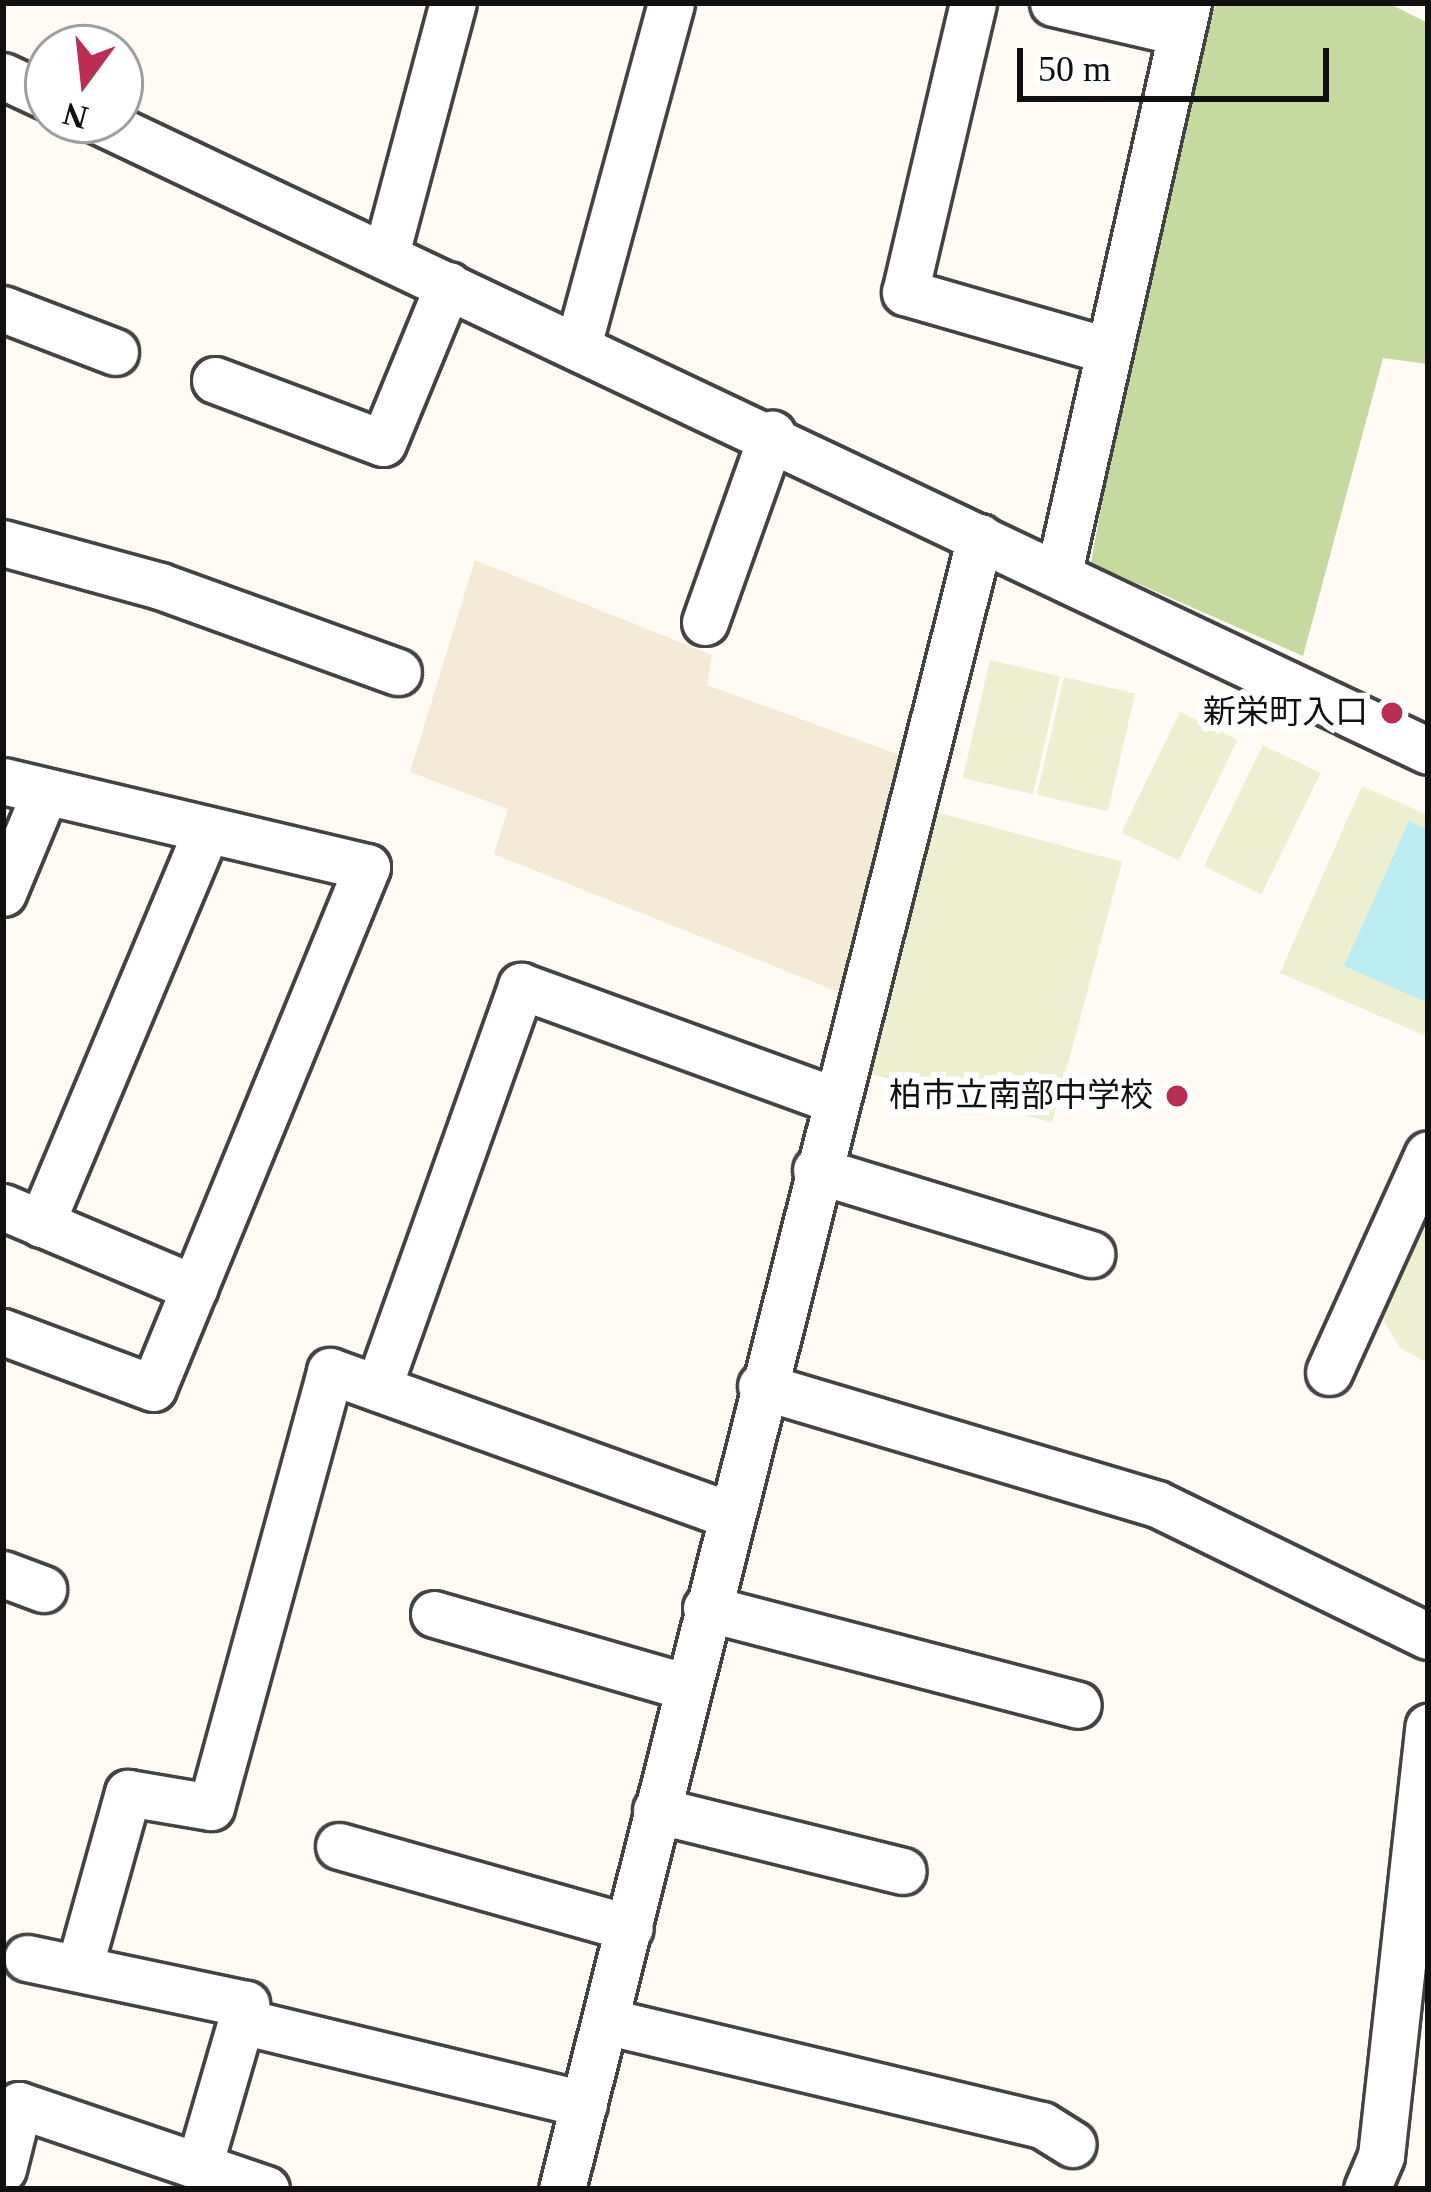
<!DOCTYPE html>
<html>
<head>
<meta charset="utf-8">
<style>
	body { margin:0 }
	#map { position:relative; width:1431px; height:2192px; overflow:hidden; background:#fffaf4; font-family:"Times New Roman","Noto Sans JP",serif }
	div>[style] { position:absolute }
	.farmland>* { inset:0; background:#f4ead5 }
	.forest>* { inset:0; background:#c6d99e }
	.pitch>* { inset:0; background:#ecf0d0; transform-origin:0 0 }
	.water>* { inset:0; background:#bbecf4 }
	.roads { filter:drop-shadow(3px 0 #434343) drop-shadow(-3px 0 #434343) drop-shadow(0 3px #434343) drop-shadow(0 -3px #434343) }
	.minor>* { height:45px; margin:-22.5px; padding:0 22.5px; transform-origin:22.5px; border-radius:22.5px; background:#fff }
	.dots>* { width:33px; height:33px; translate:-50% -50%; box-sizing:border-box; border:6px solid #fff; border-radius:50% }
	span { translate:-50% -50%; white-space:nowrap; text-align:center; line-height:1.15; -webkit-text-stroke:12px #fff; paint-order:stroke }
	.poi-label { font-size:33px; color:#101010 }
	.right { translate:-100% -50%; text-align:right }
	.frame { position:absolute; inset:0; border:6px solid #101010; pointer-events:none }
	.north { position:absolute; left:24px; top:24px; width:120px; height:120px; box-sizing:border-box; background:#fff; border:3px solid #9f9f9f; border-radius:50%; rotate:195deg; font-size:33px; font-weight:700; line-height:48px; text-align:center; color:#101010 }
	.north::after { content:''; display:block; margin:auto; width:42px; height:54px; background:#bc2d54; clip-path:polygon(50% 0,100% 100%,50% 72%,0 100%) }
	.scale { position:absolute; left:1017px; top:48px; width:312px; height:54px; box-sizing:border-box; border:6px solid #101010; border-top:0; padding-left:15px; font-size:36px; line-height:42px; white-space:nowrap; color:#101010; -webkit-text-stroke:9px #fff; paint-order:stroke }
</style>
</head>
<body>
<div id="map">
	<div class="farmland">
		<div style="clip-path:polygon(475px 560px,712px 655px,707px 685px,900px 755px,839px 992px,494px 854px,508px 809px,410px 772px)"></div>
	</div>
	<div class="forest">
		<div style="clip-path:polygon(1216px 3px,1388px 3px,1428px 23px,1428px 364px,1383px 358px,1303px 656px,1091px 563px,1140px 293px)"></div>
	</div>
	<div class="pitch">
		<div style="left:990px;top:660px;width:72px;height:121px;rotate:13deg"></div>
		<div style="left:1064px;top:677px;width:73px;height:121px;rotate:13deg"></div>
		<div style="left:1180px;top:712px;width:64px;height:134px;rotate:26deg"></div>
		<div style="left:1263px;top:745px;width:64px;height:135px;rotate:26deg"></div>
		<div style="clip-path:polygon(1362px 786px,1428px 815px,1428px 1037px,1280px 973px)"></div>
		<div style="left:925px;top:809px;width:204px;height:270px;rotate:15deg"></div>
		<div style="clip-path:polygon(1428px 1208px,1428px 1363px,1400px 1348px,1383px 1319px,1387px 1292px)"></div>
	</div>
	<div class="water">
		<div style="clip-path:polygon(1409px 821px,1428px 830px,1426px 1002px,1344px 966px)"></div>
	</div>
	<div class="roads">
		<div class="minor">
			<div style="left:973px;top:3px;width:297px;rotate:103.2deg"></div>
			<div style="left:905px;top:292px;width:209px;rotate:16.1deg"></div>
			<div style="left:1053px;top:3px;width:129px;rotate:13deg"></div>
			<div style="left:3px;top:76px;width:50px;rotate:25deg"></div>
			<div style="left:97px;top:120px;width:1473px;rotate:25.36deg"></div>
			<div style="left:386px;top:254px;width:260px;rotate:-75.1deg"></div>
			<div style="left:3px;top:309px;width:120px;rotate:21deg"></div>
			<div style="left:579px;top:342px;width:351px;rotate:-74.8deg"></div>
			<div style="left:215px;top:380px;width:179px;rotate:20.6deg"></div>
			<div style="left:383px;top:443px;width:171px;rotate:-67.6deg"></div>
			<div style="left:3px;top:543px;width:163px;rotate:15.3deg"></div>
			<div style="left:160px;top:586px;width:253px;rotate:19.9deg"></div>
			<div style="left:1059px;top:572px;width:583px;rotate:-77.23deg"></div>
			<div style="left:705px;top:622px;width:200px;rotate:-70.4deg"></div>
			<div style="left:3px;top:781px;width:374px;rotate:13.3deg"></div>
			<div style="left:367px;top:867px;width:563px;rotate:112.33deg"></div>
			<div style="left:153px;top:1388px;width:160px;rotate:-159.5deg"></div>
			<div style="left:3px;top:893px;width:109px;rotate:-67.4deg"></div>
			<div style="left:816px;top:1170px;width:288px;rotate:17deg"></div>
			<div style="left:3px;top:1207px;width:208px;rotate:22.9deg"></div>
			<div style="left:41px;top:1224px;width:428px;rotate:-67.2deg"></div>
			<div style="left:1329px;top:1372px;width:239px;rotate:-65.6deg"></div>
			<div style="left:761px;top:1386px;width:413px;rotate:16.6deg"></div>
			<div style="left:1157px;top:1504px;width:301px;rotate:26deg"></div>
			<div style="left:378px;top:1388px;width:427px;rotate:-70.4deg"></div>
			<div style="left:521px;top:986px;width:334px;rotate:20deg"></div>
			<div style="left:3px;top:1574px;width:43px;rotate:20.6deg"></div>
			<div style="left:706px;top:1608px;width:384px;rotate:14.6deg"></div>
			<div style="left:434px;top:1614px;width:263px;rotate:16.1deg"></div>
			<div style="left:656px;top:1810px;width:254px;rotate:13.9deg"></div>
			<div style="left:339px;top:1846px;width:302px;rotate:15.7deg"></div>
			<div style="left:27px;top:1958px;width:224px;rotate:11.9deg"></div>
			<div style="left:246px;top:2004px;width:169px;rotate:106.2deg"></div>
			<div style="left:79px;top:1968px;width:182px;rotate:-74.4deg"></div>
			<div style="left:128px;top:1793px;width:84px;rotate:9.6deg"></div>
			<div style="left:211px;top:1807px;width:452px;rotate:-74.7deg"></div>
			<div style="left:330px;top:1371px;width:424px;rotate:19.8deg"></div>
			<div style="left:241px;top:2021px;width:353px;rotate:13.6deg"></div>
			<div style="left:605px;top:2021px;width:449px;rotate:13.4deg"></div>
			<div style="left:1042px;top:2125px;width:36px;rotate:32deg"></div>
			<div style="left:3px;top:2169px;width:66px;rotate:-76deg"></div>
			<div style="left:19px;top:2105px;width:261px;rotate:18.8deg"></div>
			<div style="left:562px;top:2189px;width:1704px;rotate:-75.8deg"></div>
			<div style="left:1367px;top:2189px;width:36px;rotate:-67deg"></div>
			<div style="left:1381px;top:2156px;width:432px;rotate:-83.7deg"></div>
		</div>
	</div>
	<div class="dots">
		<div style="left:1392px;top:713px;background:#bc2d54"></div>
		<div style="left:1177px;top:1096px;background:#bc2d54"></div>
	</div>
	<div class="poi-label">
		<span class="right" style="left:1368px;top:713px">新栄町入口</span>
		<span class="right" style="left:1153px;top:1096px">柏市立南部中学校</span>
	</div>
	<div class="frame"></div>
	<div class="north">N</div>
	<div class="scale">50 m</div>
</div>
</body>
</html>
